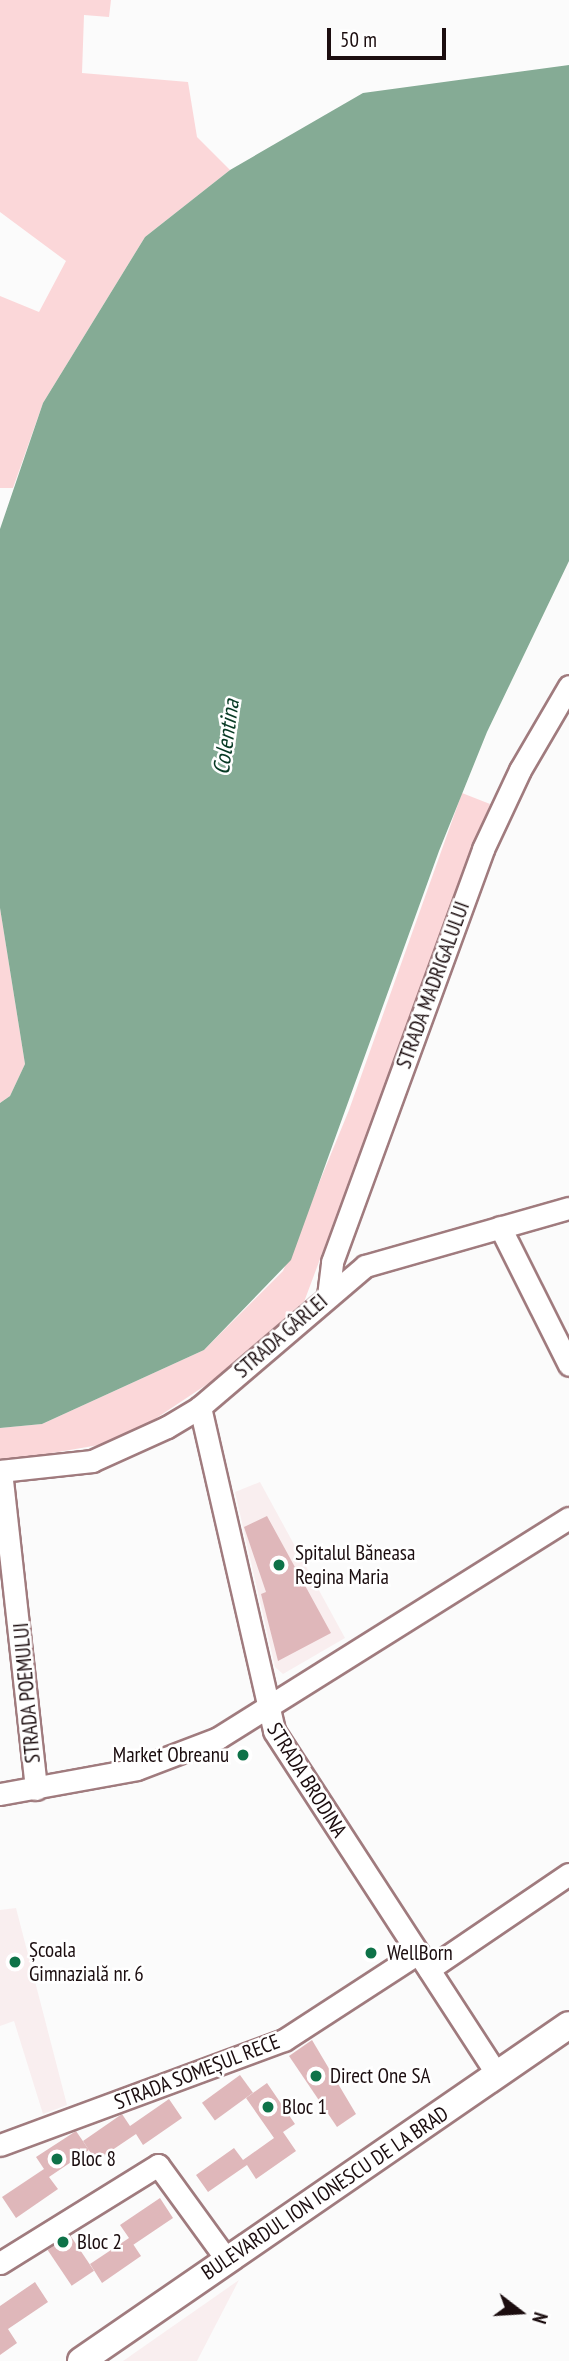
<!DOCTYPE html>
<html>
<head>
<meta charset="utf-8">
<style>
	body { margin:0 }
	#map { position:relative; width:569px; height:2361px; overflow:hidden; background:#fbfbfb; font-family:"PT Sans Narrow",sans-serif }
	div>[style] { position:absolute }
	.built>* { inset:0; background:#f9eeef }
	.green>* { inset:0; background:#fbd7d9 }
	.water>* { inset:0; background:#85ab95 }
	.building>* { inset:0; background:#dfb7ba; transform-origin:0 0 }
	.roads { filter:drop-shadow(2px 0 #a07b7e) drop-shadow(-2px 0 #a07b7e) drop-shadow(0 2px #a07b7e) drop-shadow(0 -2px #a07b7e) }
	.minor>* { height:21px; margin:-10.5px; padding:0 10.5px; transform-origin:10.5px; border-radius:10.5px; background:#fff }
	.major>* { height:26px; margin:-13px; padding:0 13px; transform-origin:13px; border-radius:13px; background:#fff }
	.dots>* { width:19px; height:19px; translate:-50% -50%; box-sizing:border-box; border:4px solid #fff; border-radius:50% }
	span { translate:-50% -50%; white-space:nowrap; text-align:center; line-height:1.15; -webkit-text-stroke:5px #fff; paint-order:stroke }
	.street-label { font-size:21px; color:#1b0d0f }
	.poi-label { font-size:21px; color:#1b0d0f }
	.left { translate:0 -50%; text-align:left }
	.right { translate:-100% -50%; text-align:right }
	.water-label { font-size:23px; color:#063923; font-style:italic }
	.north { position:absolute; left:485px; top:2277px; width:70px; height:70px; -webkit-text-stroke:5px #fff; paint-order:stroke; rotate:107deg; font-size:19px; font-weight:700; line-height:28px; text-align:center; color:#1b0d0f }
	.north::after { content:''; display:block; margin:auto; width:24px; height:32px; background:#1b0d0f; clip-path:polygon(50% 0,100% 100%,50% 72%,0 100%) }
	.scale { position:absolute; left:327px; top:28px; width:119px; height:32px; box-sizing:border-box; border:4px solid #1b0d0f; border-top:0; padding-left:9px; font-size:21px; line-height:24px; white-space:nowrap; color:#1b0d0f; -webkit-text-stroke:5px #fff; paint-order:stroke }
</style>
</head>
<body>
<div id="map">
	<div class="built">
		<div style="clip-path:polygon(260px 1482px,345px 1638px,283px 1674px,275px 1667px,235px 1492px)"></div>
		<div style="clip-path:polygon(16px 1908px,67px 2105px,43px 2114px,14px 2021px,0 2026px,0 1910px)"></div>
		<div style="clip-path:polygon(239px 2280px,197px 2361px,123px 2361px)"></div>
	</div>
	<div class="green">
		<div style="clip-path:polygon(0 0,111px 0,109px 17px,84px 15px,82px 73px,188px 82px,197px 137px,230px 170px,145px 237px,43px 403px,13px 488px,0 488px,0 296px,39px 312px,66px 261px,0 212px)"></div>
		<div style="clip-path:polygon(462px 793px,490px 804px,304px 1302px,218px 1377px,122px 1441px,0 1462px,0 1428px,42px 1424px,204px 1350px,283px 1271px,349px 1110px)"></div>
		<div style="clip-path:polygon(0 908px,25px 1064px,10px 1096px,0 1103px)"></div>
	</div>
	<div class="water">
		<div style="clip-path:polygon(569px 65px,569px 561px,487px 732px,439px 851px,291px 1260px,204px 1350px,42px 1424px,0 1428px,0 1103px,10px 1096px,25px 1064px,0 908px,0 529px,43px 403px,145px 237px,230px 170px,363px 93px)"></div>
	</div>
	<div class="building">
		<div style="clip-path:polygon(267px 1516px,331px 1633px,278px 1661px,261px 1594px,266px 1592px,244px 1527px)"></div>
		<div style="clip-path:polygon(312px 2040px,356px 2114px,337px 2127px,289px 2056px)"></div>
		<div style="left:240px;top:2075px;width:22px;height:47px;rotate:54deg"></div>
		<div style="clip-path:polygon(267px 2083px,295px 2124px,283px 2132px,296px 2151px,256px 2179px,247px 2165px,208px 2192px,196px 2175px,234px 2148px,243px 2160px,274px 2138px,246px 2098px)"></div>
		<div style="clip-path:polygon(169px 2099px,182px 2118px,143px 2145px,136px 2134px,96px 2161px,83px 2141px,122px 2114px,130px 2126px)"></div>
		<div style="clip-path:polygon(76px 2131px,89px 2150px,49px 2177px,58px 2189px,16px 2218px,2px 2197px,44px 2169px,36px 2157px)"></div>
		<div style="clip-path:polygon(160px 2198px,173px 2218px,133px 2245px,131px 2241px,141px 2256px,102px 2283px,90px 2264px,129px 2238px,120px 2225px)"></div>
		<div style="left:70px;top:2235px;width:43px;height:27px;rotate:56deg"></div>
		<div style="clip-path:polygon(35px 2282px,48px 2302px,8px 2329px,17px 2343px,0 2355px,0 2306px)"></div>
	</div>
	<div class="roads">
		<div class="minor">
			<div style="left:500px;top:1227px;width:154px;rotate:63.4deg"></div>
			<div style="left:328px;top:1296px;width:34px;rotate:-83deg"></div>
			<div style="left:332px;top:1262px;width:440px;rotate:-69.9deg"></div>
			<div style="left:483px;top:849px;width:87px;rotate:-64.9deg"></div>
			<div style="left:520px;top:770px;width:97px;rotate:-59.7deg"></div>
			<div style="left:200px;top:1407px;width:332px;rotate:77.1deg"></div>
			<div style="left:274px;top:1731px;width:410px;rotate:57deg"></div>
			<div style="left:0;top:1471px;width:93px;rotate:-6.2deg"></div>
			<div style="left:92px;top:1461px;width:82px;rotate:-24.4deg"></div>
			<div style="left:167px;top:1427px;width:39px;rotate:-31deg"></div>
			<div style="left:200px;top:1407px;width:217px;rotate:-40.5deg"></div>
			<div style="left:365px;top:1266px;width:212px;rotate:-15.9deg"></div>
			<div style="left:1px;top:1471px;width:320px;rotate:83.7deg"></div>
			<div style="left:0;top:1794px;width:139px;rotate:-10.3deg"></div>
			<div style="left:137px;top:1769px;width:87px;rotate:-20.9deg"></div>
			<div style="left:218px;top:1738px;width:414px;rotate:-32.1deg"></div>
			<div style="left:429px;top:1969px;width:169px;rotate:-34.2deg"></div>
			<div style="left:0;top:2145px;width:303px;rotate:-20.3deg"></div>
			<div style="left:284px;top:2040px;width:160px;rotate:-33deg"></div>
			<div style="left:0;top:2263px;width:186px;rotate:-31.8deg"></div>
			<div style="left:158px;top:2165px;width:117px;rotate:54deg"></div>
		</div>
		<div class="major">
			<div style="left:81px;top:2361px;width:592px;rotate:-34.55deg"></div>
		</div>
	</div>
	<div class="dots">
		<div style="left:279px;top:1565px;background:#0e7248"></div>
		<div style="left:243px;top:1755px;background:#0e7248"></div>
		<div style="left:371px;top:1953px;background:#0e7248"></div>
		<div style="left:15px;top:1962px;background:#0e7248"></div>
		<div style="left:316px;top:2076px;background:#0e7248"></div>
		<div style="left:268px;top:2107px;background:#0e7248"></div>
		<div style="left:57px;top:2159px;background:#0e7248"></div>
		<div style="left:63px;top:2242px;background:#0e7248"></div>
	</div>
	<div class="street-label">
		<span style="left:433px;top:985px;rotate:-70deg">STRADA MADRIGALULUI</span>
		<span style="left:281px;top:1336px;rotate:-41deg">STRADA GÂRLEI</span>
		<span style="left:27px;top:1693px;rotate:-95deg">STRADA POEMULUI</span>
		<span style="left:307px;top:1780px;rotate:58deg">STRADA BRODINA</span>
		<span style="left:197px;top:2072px;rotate:-21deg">STRADA SOMEȘUL RECE</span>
		<span style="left:325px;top:2193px;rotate:-34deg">BULEVARDUL ION IONESCU DE LA BRAD</span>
	</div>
	<div class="poi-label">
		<span class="left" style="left:295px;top:1565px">Spitalul Băneasa<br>Regina Maria</span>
		<span class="right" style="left:229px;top:1755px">Market Obreanu</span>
		<span class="left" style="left:29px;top:1962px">Școala<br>Gimnazială nr. 6</span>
		<span class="left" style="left:387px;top:1953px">WellBorn</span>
		<span class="left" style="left:330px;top:2076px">Direct One SA</span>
		<span class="left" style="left:282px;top:2107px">Bloc 1</span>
		<span class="left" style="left:71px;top:2159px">Bloc 8</span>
		<span class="left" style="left:77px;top:2242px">Bloc 2</span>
	</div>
	<div class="water-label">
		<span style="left:226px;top:737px;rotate:-82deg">Colentina</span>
	</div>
	<div class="north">N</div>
	<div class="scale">50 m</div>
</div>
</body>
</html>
